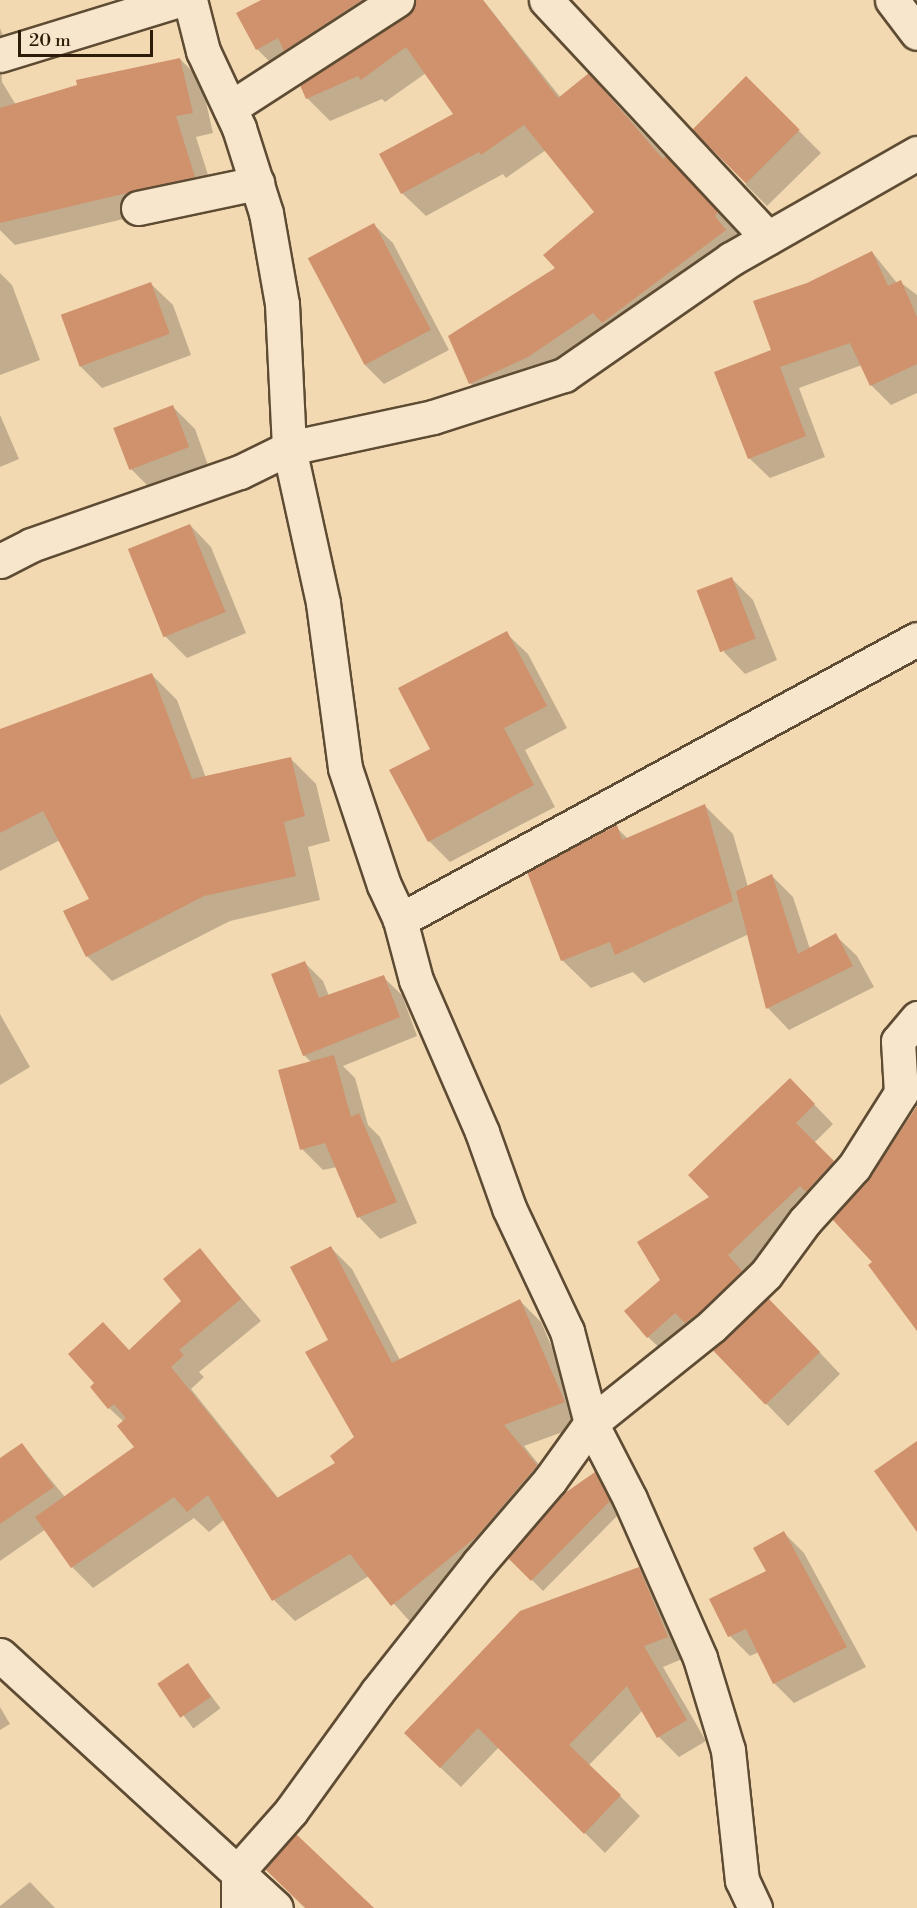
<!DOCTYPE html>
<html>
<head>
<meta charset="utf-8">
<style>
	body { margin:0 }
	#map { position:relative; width:917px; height:1908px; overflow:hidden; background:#f2d9b1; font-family:"Libre Bodoni",serif }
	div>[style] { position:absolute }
	.shadow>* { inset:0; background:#0003; transform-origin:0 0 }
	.building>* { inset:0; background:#d0916d; transform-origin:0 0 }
	.roads { filter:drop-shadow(2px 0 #5e4b33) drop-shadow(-2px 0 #5e4b33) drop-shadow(0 2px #5e4b33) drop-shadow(0 -2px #5e4b33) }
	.street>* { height:33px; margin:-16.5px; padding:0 16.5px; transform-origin:16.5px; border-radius:16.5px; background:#f7e6cc }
	.secondary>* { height:33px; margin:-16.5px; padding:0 16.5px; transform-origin:16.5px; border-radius:16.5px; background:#f7e6cc }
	span { translate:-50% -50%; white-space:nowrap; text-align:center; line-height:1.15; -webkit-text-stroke:6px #f7e6cc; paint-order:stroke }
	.scale { position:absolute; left:18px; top:30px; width:135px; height:27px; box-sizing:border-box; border:3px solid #2d1c09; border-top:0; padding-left:8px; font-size:18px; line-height:21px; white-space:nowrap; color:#2d1c09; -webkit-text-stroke:4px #f7e6cc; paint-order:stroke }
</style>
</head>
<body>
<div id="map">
	<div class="shadow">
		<div style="clip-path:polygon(265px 0,483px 0,561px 98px,589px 75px,741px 237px,493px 406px,470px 383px,596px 212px,546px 150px,506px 178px,503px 174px,426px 216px,402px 193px,455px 115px,426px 73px,385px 102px,382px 99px,330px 121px,307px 98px,409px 16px,414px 5px,308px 73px,280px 72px,257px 49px)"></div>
		<div style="clip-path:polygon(0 28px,9px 53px,1px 56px,2px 82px,16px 105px,180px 59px,201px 80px,213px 133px,196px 137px,215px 197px,15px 245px,0 230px)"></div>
		<div style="clip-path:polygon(746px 78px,821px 153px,767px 206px,746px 185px)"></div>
		<div style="clip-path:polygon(373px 224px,393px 243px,449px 350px,384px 384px,365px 365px)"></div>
		<div style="clip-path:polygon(872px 252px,897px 283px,900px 282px,917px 295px,917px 393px,891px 405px,871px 385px,862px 365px,799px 388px,825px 457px,770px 478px,749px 458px,773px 351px,807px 284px)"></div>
		<div style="clip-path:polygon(0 273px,12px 285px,40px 360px,0 375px)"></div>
		<div style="clip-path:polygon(151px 284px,173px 305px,191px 355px,102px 388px,80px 366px)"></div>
		<div style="clip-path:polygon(173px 407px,195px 429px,209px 468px,151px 489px,130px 468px)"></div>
		<div style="clip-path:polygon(0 415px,19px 459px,0 467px)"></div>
		<div style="clip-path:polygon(190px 525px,211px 547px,246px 633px,187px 658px,165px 636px)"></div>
		<div style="clip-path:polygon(732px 579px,753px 600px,777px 660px,745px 674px,724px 652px)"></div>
		<div style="clip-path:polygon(506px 633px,528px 654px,567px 728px,525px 750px,555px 807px,450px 862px,429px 841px)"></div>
		<div style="clip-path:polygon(152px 675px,177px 700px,206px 778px,291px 759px,316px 784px,330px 841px,308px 847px,320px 900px,230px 921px,112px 981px,87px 956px,91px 899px,60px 840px,0 871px,0 731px)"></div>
		<div style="clip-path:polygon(705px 806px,733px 834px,748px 887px,772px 876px,793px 897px,810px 949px,835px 935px,857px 956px,874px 987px,789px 1030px,768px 1008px,749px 934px,644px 983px,633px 972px,591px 988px,562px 960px,616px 827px,628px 839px)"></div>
		<div style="clip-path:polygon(305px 963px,323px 981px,329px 996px,383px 977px,402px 995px,417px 1036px,343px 1066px,355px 1078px,368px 1125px,380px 1137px,417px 1223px,380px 1239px,359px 1217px,337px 1167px,323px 1170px,302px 1149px,311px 1062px,304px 1055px)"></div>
		<div style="clip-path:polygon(0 1014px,30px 1067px,0 1085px)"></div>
		<div style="clip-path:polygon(808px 1098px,833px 1124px,814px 1143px,851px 1181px,667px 1355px,648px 1337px,662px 1280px,711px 1198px)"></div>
		<div style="clip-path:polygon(331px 1248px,352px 1269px,400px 1360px,520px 1301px,541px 1322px,585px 1424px,524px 1446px,557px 1487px,414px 1626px,369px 1576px,295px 1621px,274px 1600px,225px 1519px,209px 1532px,194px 1518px,93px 1588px,72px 1567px,46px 1529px,0 1561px,0 1460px,22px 1445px,65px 1497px,136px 1447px,124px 1422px,109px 1408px,130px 1352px,183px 1301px,200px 1250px,261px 1321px,199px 1372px,204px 1377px,191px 1389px,279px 1499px,338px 1463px,356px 1438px,330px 1340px)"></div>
		<div style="clip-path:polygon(790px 1321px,840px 1374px,788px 1426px,714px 1350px)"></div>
		<div style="clip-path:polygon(595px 1474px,605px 1484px,620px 1513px,543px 1591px,510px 1558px)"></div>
		<div style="clip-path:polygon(784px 1533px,804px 1553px,866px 1667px,794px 1703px,774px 1683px,759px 1652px,750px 1656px,730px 1636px,768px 1572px)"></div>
		<div style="clip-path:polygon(639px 1568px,659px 1589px,687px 1657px,663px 1667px,706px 1741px,679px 1757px,659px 1737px,643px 1710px,589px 1765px,640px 1816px,605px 1853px,499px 1747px,461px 1787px,426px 1754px)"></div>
		<div style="left:188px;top:1665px;width:54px;height:34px;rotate:53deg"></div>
		<div style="clip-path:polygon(0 1707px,10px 1724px,0 1730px)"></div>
		<div style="clip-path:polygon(30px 1882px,55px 1908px,0 1908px,0 1906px)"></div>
	</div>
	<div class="building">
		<div style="clip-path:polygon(261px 0,362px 0,284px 51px,278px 38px,256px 50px,236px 13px)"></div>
		<div style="clip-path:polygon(416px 0,483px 0,558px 98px,589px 73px,663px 159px,666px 156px,718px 212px,715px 216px,726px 230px,602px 323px,593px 313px,528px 357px,469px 384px,448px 336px,555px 268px,543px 255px,594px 212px,524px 125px,481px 155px,479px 152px,401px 194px,379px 154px,453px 114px,406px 47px,361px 80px,358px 76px,306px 99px,300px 85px,407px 16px)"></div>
		<div style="clip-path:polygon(180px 58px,193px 113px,176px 116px,195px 177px,0 223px,0 108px,77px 85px,76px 80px)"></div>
		<div style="left:746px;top:76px;width:76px;height:76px;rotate:45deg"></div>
		<div style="left:374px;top:223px;width:121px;height:75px;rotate:62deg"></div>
		<div style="clip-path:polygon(872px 251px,888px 286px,901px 280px,917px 317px,917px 364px,870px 386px,850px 343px,780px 367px,806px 436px,748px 459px,714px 372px,771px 350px,753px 301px,807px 283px)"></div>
		<div style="left:151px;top:282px;width:55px;height:96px;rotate:70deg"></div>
		<div style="left:173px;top:405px;width:45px;height:64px;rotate:69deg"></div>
		<div style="left:190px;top:524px;width:95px;height:67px;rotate:68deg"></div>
		<div style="left:732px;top:577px;width:66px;height:38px;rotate:69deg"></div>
		<div style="clip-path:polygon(507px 631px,547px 706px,504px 728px,534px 785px,428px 842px,389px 770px,430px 749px,398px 688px)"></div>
		<div style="clip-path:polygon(152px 673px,192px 779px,291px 757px,305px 816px,284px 822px,296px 876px,204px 896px,86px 957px,63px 911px,89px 899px,43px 811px,0 833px,0 729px)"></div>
		<div style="clip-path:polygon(705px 804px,733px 901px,615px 955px,610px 942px,561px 961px,527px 872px,617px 825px,622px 840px)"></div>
		<div style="clip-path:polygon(772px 874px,798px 954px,836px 933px,853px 966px,766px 1009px,736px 891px)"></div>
		<div style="clip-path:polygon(305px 961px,319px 998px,384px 975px,400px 1017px,303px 1056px,271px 974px)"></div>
		<div style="clip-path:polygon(334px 1055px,351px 1117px,359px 1113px,397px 1202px,357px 1218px,325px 1143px,300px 1150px,278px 1070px)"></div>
		<div style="clip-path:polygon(790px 1078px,815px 1104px,796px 1123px,834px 1161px,806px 1192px,800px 1186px,728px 1255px,742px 1271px,700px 1312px,685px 1323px,675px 1313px,647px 1338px,624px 1311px,660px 1280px,637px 1242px,709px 1197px,688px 1175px)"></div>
		<div style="clip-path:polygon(917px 1106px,917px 1331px,868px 1265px,872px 1262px,832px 1219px,870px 1177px)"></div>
		<div style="clip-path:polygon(331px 1246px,392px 1363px,520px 1299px,565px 1402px,504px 1425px,537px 1465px,535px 1468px,476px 1537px,391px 1606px,350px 1554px,272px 1601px,208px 1495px,187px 1512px,174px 1497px,71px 1568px,35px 1517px,134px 1447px,117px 1426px,126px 1418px,114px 1404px,108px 1409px,90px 1387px,94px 1383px,68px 1354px,103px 1322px,129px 1350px,181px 1301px,163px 1279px,200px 1248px,241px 1299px,179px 1350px,184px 1355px,171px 1367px,277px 1498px,335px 1463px,330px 1456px,354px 1437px,305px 1352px,328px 1340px,290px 1267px)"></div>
		<div style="left:768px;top:1298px;width:75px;height:76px;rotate:46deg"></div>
		<div style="clip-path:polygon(917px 1441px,917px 1532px,874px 1471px)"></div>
		<div style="clip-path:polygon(22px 1443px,54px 1487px,0 1524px,0 1458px)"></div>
		<div style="clip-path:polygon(595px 1472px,610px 1501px,531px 1581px,508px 1558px,562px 1495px)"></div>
		<div style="clip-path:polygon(784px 1531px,847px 1647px,773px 1684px,746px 1629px,728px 1637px,709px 1599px,766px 1571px,753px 1548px)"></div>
		<div style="clip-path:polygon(639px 1567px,668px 1637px,644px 1646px,687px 1720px,657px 1738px,627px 1686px,569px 1745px,621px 1795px,584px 1834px,478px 1728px,440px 1768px,404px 1733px,520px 1611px)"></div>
		<div style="left:188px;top:1663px;width:41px;height:37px;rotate:56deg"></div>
		<div style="clip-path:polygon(296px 1834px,374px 1908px,305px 1908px,265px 1869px)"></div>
	</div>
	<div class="roads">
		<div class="street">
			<div style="left:190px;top:0;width:53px;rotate:75.7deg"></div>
			<div style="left:203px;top:51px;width:85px;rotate:64.9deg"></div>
			<div style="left:239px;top:128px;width:89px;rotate:72.4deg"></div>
			<div style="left:266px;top:213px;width:92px;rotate:80deg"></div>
			<div style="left:282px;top:304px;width:144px;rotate:87.2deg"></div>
			<div style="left:289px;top:448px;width:159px;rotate:77.6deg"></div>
			<div style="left:323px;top:603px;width:166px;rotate:82.4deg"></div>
			<div style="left:345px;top:768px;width:123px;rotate:71.6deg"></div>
			<div style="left:384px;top:885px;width:38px;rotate:65deg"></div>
			<div style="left:400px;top:920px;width:62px;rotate:75.1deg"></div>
			<div style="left:416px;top:980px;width:166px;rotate:66.5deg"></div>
			<div style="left:482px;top:1132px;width:81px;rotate:70.4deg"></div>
			<div style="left:509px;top:1208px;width:136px;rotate:64.8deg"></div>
			<div style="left:567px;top:1331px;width:95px;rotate:75.4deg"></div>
			<div style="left:591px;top:1423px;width:85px;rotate:62.8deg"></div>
			<div style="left:630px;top:1499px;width:174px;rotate:66.2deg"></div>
			<div style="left:700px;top:1658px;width:96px;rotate:73.1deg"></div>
			<div style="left:728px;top:1750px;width:131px;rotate:83.9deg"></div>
			<div style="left:742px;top:1880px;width:31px;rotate:65deg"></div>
			<div style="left:546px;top:0;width:325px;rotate:47deg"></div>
			<div style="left:892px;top:0;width:41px;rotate:52.9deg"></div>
			<div style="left:0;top:55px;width:187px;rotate:-17.1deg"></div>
			<div style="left:230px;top:108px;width:199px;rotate:-32.9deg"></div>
			<div style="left:138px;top:208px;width:122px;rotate:-11.9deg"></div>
			<div style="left:0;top:561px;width:35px;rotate:-27deg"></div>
			<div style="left:31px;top:545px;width:221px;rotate:-19.3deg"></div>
			<div style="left:240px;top:472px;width:55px;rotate:-26.1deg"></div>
			<div style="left:289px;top:448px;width:147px;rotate:-12.1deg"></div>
			<div style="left:433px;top:417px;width:138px;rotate:-17.8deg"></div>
			<div style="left:564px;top:375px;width:203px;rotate:-34.8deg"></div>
			<div style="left:731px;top:259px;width:214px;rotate:-29.7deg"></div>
			<div style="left:400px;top:920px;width:588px;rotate:-28.52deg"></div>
			<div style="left:238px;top:1908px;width:37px;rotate:-90deg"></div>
			<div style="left:238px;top:1871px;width:80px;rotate:-48.5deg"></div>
			<div style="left:291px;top:1811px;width:147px;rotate:-54.1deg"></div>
			<div style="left:377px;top:1692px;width:163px;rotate:-51.7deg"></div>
			<div style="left:478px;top:1564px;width:111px;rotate:-49.4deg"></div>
			<div style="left:550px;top:1480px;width:70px;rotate:-54.3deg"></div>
			<div style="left:591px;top:1423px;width:155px;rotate:-38.7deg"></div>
			<div style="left:712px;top:1326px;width:75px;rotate:-43.9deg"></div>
			<div style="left:766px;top:1274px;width:66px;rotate:-53.7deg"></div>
			<div style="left:805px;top:1221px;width:73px;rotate:-47.8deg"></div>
			<div style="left:854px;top:1167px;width:88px;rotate:-57.6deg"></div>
			<div style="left:901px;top:1093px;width:52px;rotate:-93.3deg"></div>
			<div style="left:898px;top:1041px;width:30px;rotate:-50deg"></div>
		</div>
		<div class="secondary">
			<div style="left:0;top:1655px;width:374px;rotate:42.5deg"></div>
		</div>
	</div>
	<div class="scale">20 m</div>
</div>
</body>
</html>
